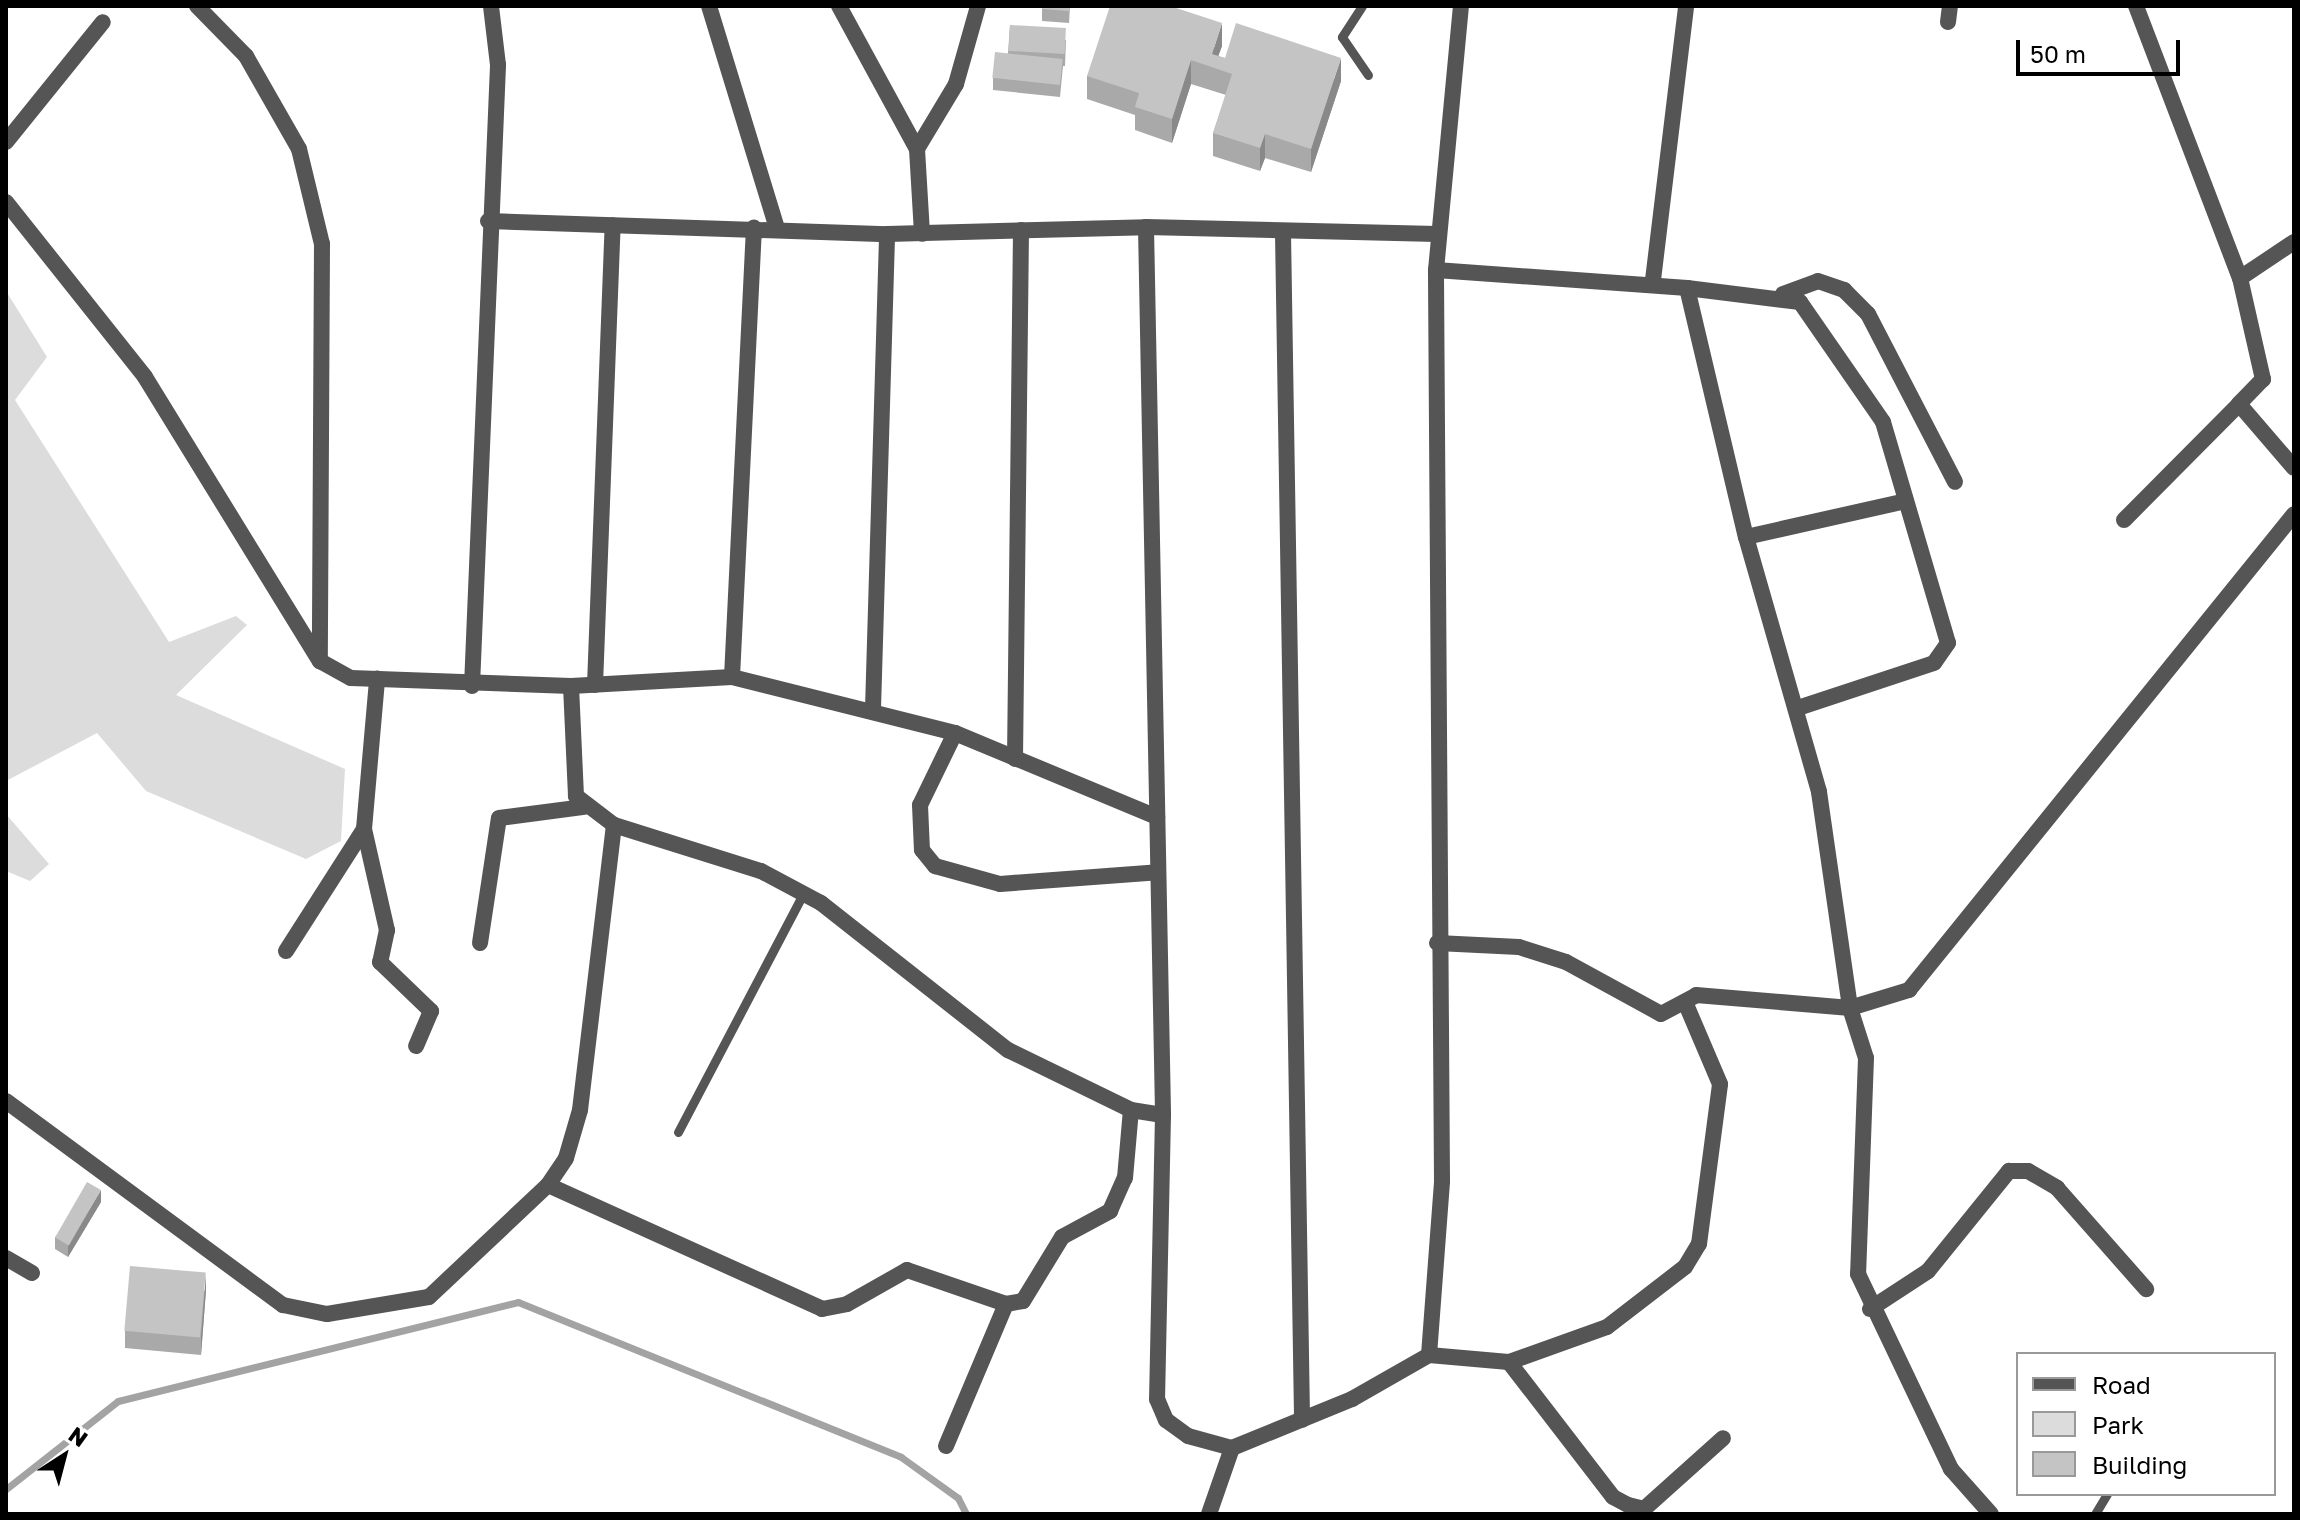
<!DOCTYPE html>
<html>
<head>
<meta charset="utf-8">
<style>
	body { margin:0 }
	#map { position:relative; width:2300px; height:1520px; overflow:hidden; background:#fff; font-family:"Golos Text",sans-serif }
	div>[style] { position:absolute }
	.green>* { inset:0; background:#dcdcdc }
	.stream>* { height:7px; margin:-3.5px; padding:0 3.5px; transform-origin:3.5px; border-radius:3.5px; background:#a3a3a3 }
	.lane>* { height:9px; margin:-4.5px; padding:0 4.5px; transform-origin:4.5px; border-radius:4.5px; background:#555 }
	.street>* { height:16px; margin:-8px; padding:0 8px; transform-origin:8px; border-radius:8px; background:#555 }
	.wall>* { inset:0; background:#a9a9a9 }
	.shaded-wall>* { inset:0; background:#898989 }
	.building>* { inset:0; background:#c4c4c4; transform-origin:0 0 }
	span { translate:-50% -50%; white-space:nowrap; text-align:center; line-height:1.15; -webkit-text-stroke:7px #fff; paint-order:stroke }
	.frame { position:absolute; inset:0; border:8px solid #000; pointer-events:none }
	.legend { position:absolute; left:2016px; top:1352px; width:260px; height:144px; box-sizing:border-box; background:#fff; border:2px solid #999; margin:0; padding:10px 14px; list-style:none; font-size:24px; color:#000 }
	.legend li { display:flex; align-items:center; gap:16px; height:40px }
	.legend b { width:40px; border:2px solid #999 }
	.north { position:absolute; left:24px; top:1416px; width:80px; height:80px; -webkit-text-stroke:6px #fff; paint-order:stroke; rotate:36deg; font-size:22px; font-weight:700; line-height:32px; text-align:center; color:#000 }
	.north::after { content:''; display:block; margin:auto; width:28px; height:36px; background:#000; clip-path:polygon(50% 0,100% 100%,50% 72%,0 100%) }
	.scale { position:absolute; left:2016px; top:40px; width:164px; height:36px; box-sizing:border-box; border:4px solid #000; border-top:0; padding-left:10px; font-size:24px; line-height:28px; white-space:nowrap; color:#000; -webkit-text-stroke:6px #fff; paint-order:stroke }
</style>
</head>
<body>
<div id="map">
	<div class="green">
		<div style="clip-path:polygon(6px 291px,47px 357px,15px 400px,169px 642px,236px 616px,247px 625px,176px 695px,345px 769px,341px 841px,306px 859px,146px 791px,97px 733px,6px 781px)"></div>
		<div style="clip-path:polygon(6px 814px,49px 864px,30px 881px,6px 871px)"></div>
	</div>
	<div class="stream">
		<div style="left:6px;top:1489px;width:142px;rotate:-38.2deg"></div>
		<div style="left:118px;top:1401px;width:412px;rotate:-13.9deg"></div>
		<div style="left:518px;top:1302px;width:413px;rotate:22deg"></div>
		<div style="left:901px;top:1457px;width:70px;rotate:35.7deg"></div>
		<div style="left:958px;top:1498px;width:18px;rotate:63deg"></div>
	</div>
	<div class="lane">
		<div style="left:1362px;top:6px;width:37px;rotate:123deg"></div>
		<div style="left:1342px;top:37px;width:46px;rotate:55.6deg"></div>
		<div style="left:678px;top:1132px;width:269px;rotate:-62.3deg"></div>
		<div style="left:2095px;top:1514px;width:23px;rotate:-59deg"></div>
	</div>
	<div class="street">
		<div style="left:197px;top:6px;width:70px;rotate:45.6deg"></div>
		<div style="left:246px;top:56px;width:107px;rotate:60.3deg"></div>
		<div style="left:299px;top:149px;width:98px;rotate:76.4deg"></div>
		<div style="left:322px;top:244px;width:417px;rotate:90.3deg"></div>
		<div style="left:709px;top:6px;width:232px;rotate:73deg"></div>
		<div style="left:839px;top:6px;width:163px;rotate:61.4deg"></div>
		<div style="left:917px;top:149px;width:85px;rotate:86.6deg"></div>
		<div style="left:2136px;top:6px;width:291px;rotate:69.1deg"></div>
		<div style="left:2240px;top:278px;width:104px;rotate:77.2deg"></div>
		<div style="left:2263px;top:379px;width:35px;rotate:134deg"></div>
		<div style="left:2239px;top:404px;width:84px;rotate:49.3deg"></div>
		<div style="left:1948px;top:22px;width:16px;rotate:-83deg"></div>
		<div style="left:6px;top:142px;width:154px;rotate:-51.1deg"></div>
		<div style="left:917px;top:149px;width:76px;rotate:-59deg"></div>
		<div style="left:956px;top:84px;width:81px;rotate:-74.2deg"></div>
		<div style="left:6px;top:202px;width:223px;rotate:51.5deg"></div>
		<div style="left:145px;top:377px;width:334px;rotate:58.4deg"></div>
		<div style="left:320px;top:661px;width:35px;rotate:29deg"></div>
		<div style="left:351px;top:678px;width:220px;rotate:2.1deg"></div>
		<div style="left:571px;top:686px;width:161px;rotate:-3.2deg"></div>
		<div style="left:732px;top:677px;width:230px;rotate:14.1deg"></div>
		<div style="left:955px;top:733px;width:219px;rotate:22.6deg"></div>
		<div style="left:488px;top:221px;width:399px;rotate:1.9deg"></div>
		<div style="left:887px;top:234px;width:259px;rotate:-1.5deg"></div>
		<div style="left:1146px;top:227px;width:291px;rotate:1.4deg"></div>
		<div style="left:1146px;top:227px;width:888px;rotate:88.9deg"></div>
		<div style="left:1163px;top:1115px;width:284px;rotate:91.2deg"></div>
		<div style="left:1157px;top:1399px;width:23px;rotate:67deg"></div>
		<div style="left:1166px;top:1420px;width:27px;rotate:36deg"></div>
		<div style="left:1188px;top:1436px;width:46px;rotate:15.3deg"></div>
		<div style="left:1232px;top:1448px;width:130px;rotate:-22.2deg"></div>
		<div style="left:1352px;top:1399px;width:89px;rotate:-29.7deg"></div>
		<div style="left:1429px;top:1355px;width:174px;rotate:-85.7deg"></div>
		<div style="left:1442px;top:1181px;width:911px;rotate:-90.38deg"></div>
		<div style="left:1436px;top:270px;width:265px;rotate:-84.6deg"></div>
		<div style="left:1283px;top:233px;width:1187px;rotate:89.08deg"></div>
		<div style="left:1436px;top:270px;width:252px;rotate:4.1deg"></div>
		<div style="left:1687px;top:288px;width:256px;rotate:76.7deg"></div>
		<div style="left:1746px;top:537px;width:265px;rotate:74deg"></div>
		<div style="left:1819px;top:792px;width:218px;rotate:81.8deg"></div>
		<div style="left:1850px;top:1008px;width:52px;rotate:72.3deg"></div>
		<div style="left:1866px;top:1058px;width:216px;rotate:92.1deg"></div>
		<div style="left:1858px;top:1274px;width:216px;rotate:64.5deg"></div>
		<div style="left:1951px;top:1469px;width:60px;rotate:48.4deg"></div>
		<div style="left:2240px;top:278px;width:65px;rotate:-33.7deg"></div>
		<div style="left:1653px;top:280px;width:276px;rotate:-83.1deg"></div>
		<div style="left:1687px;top:288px;width:114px;rotate:7.1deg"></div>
		<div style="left:1800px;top:302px;width:146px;rotate:55.3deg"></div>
		<div style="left:1883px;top:422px;width:230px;rotate:73.6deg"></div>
		<div style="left:1948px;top:643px;width:24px;rotate:125deg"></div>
		<div style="left:1934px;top:663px;width:143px;rotate:161.7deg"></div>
		<div style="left:1783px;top:294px;width:37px;rotate:-20deg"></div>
		<div style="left:1818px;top:281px;width:28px;rotate:19deg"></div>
		<div style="left:1844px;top:290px;width:34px;rotate:45deg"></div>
		<div style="left:1868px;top:314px;width:189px;rotate:62.6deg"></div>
		<div style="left:2124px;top:520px;width:163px;rotate:-45.2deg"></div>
		<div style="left:1746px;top:537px;width:164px;rotate:-12.7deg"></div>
		<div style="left:732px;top:677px;width:450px;rotate:-87.2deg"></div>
		<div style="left:595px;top:685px;width:460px;rotate:-87.8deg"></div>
		<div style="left:472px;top:686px;width:622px;rotate:-87.6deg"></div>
		<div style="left:498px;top:65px;width:59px;rotate:-96.8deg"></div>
		<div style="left:873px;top:709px;width:475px;rotate:-88.3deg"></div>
		<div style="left:955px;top:733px;width:80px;rotate:115.9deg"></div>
		<div style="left:920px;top:805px;width:45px;rotate:87.5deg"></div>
		<div style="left:922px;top:850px;width:21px;rotate:51deg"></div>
		<div style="left:935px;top:866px;width:67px;rotate:15.5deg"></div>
		<div style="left:1000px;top:884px;width:158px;rotate:-4.3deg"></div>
		<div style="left:1015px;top:759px;width:529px;rotate:-89.35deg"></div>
		<div style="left:614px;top:825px;width:154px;rotate:17.4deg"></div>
		<div style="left:761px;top:871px;width:68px;rotate:28.1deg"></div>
		<div style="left:821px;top:903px;width:238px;rotate:38.2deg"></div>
		<div style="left:1008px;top:1050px;width:137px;rotate:26deg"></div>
		<div style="left:1131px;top:1110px;width:32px;rotate:9deg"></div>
		<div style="left:364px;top:829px;width:104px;rotate:77.2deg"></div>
		<div style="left:387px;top:930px;width:33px;rotate:102deg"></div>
		<div style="left:380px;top:962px;width:71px;rotate:43.9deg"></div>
		<div style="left:431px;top:1011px;width:38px;rotate:113deg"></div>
		<div style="left:480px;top:943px;width:126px;rotate:-81.4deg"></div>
		<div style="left:499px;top:818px;width:86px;rotate:-7.4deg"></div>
		<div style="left:1437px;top:943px;width:82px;rotate:2.8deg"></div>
		<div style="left:1519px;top:947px;width:49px;rotate:17.7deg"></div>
		<div style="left:1566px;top:962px;width:108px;rotate:28.7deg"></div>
		<div style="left:1661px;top:1014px;width:40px;rotate:-28deg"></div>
		<div style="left:1696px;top:995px;width:155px;rotate:4.8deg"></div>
		<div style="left:1850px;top:1008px;width:62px;rotate:-17deg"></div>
		<div style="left:1909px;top:990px;width:612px;rotate:-51.03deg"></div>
		<div style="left:286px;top:951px;width:145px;rotate:-57.4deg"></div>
		<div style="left:364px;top:829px;width:151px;rotate:-85deg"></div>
		<div style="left:6px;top:1101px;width:344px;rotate:36.4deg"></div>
		<div style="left:283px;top:1305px;width:45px;rotate:11.6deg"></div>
		<div style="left:327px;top:1314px;width:103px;rotate:-9.5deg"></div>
		<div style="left:429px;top:1297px;width:163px;rotate:-43.3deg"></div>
		<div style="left:548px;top:1185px;width:32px;rotate:-56deg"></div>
		<div style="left:566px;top:1158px;width:50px;rotate:-73.7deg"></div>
		<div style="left:580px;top:1110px;width:287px;rotate:-83.2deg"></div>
		<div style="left:614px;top:825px;width:48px;rotate:-142.7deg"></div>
		<div style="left:576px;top:796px;width:110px;rotate:-92.6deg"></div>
		<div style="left:548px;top:1185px;width:301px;rotate:24.3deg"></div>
		<div style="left:822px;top:1309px;width:25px;rotate:-11deg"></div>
		<div style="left:847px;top:1304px;width:69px;rotate:-29.5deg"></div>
		<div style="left:907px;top:1270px;width:105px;rotate:19deg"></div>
		<div style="left:1006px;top:1304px;width:17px;rotate:-10deg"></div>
		<div style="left:1023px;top:1301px;width:75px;rotate:-58.6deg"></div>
		<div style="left:1062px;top:1237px;width:55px;rotate:-28.4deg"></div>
		<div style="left:1110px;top:1211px;width:36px;rotate:-66deg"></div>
		<div style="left:1125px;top:1178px;width:68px;rotate:-85deg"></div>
		<div style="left:6px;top:1258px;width:30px;rotate:30deg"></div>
		<div style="left:1870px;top:1309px;width:69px;rotate:-33.2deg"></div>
		<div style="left:1928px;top:1271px;width:129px;rotate:-51deg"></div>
		<div style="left:2009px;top:1171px;width:19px"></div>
		<div style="left:2028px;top:1171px;width:34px;rotate:30deg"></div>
		<div style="left:2057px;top:1188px;width:135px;rotate:48.6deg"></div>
		<div style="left:1429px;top:1355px;width:80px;rotate:5deg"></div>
		<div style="left:1509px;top:1362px;width:104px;rotate:-19.7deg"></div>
		<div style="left:1607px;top:1327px;width:98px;rotate:-37.6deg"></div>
		<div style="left:1685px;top:1267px;width:27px;rotate:-59deg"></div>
		<div style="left:1699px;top:1244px;width:161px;rotate:-82.5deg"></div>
		<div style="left:1720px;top:1084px;width:89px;rotate:-113.1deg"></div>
		<div style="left:1509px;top:1362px;width:170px;rotate:52.4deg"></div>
		<div style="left:1613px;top:1497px;width:17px;rotate:28deg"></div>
		<div style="left:1628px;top:1505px;width:16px;rotate:14deg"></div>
		<div style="left:1644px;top:1509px;width:106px;rotate:-41.9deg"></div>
		<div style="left:946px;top:1446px;width:154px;rotate:-67.1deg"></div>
		<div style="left:1209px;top:1514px;width:70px;rotate:-70.8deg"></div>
	</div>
	<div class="wall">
		<div style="clip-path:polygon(1042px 6px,1070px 6px,1069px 23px,1042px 21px)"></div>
		<div style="clip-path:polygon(1010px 25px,1066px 40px,1065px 66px,1063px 66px,1060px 97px,993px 90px,993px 78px,1008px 53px)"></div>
		<div style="clip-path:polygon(1222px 46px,1218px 56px,1225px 58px,1341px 81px,1311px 172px,1265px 158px,1260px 171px,1213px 156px,1213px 133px,1226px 95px,1191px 84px,1172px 143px,1135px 130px,1135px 115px,1087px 99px,1087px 76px)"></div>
		<div style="clip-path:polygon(101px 1202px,68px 1257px,55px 1249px,55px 1237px)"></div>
		<div style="clip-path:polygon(206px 1290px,201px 1355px,125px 1348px,125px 1331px)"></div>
	</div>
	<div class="shaded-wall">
		<div style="clip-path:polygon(1222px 23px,1222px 46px,1214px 68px,1212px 54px)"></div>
		<div style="clip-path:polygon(1341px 58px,1341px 81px,1311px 172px,1311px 149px)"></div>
		<div style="clip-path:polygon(1191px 60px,1191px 84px,1172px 143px,1172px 119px)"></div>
		<div style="clip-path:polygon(1265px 134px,1265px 158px,1260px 171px,1260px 148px)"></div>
		<div style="clip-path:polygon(101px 1190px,101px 1202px,68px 1257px,68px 1245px)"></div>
		<div style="clip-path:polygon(206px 1273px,206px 1290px,201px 1355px,201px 1337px)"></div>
	</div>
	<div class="building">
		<div style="clip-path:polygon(1042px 6px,1070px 6px,1069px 11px,1042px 9px)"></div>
		<div style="clip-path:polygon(1110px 6px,1170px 6px,1222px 23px,1212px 54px,1225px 58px,1236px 23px,1341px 58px,1311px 149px,1265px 134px,1260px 148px,1213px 133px,1232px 74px,1191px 60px,1172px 119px,1135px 107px,1139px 93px,1087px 76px)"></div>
		<div style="left:1010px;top:25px;width:56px;height:26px;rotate:3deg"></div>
		<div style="left:995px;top:52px;width:68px;height:26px;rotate:6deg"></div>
		<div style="left:87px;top:1182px;width:16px;height:64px;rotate:30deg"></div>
		<div style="left:130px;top:1266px;width:76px;height:65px;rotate:5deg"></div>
	</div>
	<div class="frame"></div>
	<ul class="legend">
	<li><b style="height:10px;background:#555"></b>Road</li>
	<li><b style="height:22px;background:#dcdcdc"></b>Park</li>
	<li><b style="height:22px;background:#c4c4c4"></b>Building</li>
	</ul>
	<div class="north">N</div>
	<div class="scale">50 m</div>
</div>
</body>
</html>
